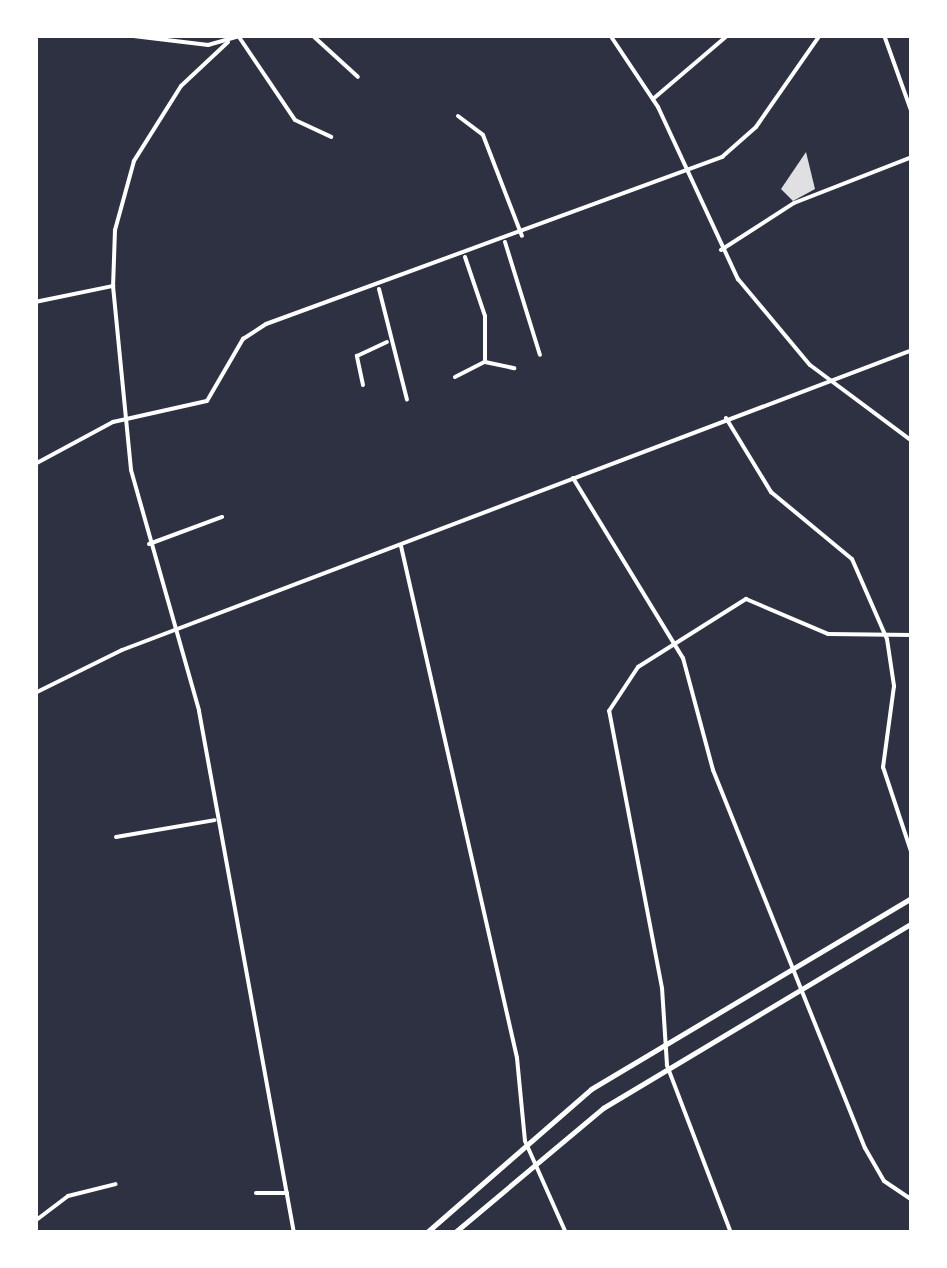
<!DOCTYPE html>
<html>
<head>
<meta charset="utf-8">
<style>
	body { margin:0 }
	#map { position:relative; width:947px; height:1268px; overflow:hidden; background:#2d3142; font-family:Signika,sans-serif }
	div>[style] { position:absolute }
	.building>* { inset:0; background:#e0e0e3 }
	.minor>* { height:4px; margin:-2px; padding:0 2px; transform-origin:2px; border-radius:2px; background:#fff }
	.tertiary>* { height:4px; margin:-2px; padding:0 2px; transform-origin:2px; border-radius:2px; background:#fff }
	.secondary>* { height:5px; margin:-2.5px; padding:0 2.5px; transform-origin:2.5px; border-radius:2.5px; background:#fff }
	span { translate:-50% -50%; white-space:nowrap; text-align:center; line-height:1.15; -webkit-text-stroke:10px #fff; paint-order:stroke }
	.frame { position:absolute; inset:0; border:38px solid #fff; pointer-events:none }
</style>
</head>
<body>
<div id="map">
	<div class="building">
		<div style="clip-path:polygon(806px 152px,815px 189px,793px 201px,781px 189px)"></div>
	</div>
	<div class="minor">
		<div style="left:312px;top:35px;width:62px;rotate:42.4deg"></div>
		<div style="left:610px;top:35px;width:87px;rotate:56.3deg"></div>
		<div style="left:658px;top:107px;width:190px;rotate:65.1deg"></div>
		<div style="left:738px;top:279px;width:112px;rotate:50.1deg"></div>
		<div style="left:810px;top:365px;width:127px;rotate:36.7deg"></div>
		<div style="left:884px;top:35px;width:83px;rotate:70.3deg"></div>
		<div style="left:239px;top:37px;width:100px;rotate:56deg"></div>
		<div style="left:295px;top:120px;width:40px;rotate:25deg"></div>
		<div style="left:228px;top:42px;width:64px;rotate:136.9deg"></div>
		<div style="left:181px;top:86px;width:89px;rotate:122.1deg"></div>
		<div style="left:134px;top:161px;width:72px;rotate:105.4deg"></div>
		<div style="left:115px;top:230px;width:56px;rotate:92deg"></div>
		<div style="left:113px;top:286px;width:185px;rotate:84.4deg"></div>
		<div style="left:131px;top:470px;width:250px;rotate:74.2deg"></div>
		<div style="left:199px;top:711px;width:531px;rotate:79.69deg"></div>
		<div style="left:653px;top:99px;width:99px;rotate:-40.5deg"></div>
		<div style="left:458px;top:116px;width:31px;rotate:37deg"></div>
		<div style="left:483px;top:135px;width:108px;rotate:68.9deg"></div>
		<div style="left:505px;top:242px;width:118px;rotate:72.8deg"></div>
		<div style="left:721px;top:250px;width:87px;rotate:-32.8deg"></div>
		<div style="left:794px;top:203px;width:127px;rotate:-21.3deg"></div>
		<div style="left:465px;top:257px;width:62px;rotate:71.3deg"></div>
		<div style="left:485px;top:316px;width:46px;rotate:90deg"></div>
		<div style="left:379px;top:289px;width:114px;rotate:75.8deg"></div>
		<div style="left:35px;top:302px;width:80px;rotate:-11.6deg"></div>
		<div style="left:455px;top:377px;width:34px;rotate:-27deg"></div>
		<div style="left:485px;top:362px;width:30px;rotate:12deg"></div>
		<div style="left:363px;top:385px;width:30px;rotate:-102deg"></div>
		<div style="left:357px;top:356px;width:33px;rotate:-25deg"></div>
		<div style="left:726px;top:418px;width:87px;rotate:58.7deg"></div>
		<div style="left:771px;top:492px;width:105px;rotate:39.6deg"></div>
		<div style="left:852px;top:559px;width:87px;rotate:66.4deg"></div>
		<div style="left:887px;top:639px;width:48px;rotate:81.5deg"></div>
		<div style="left:894px;top:686px;width:82px;rotate:97.7deg"></div>
		<div style="left:883px;top:767px;width:92px;rotate:71.6deg"></div>
		<div style="left:573px;top:478px;width:211px;rotate:58.6deg"></div>
		<div style="left:683px;top:658px;width:116px;rotate:75deg"></div>
		<div style="left:713px;top:770px;width:407px;rotate:68.1deg"></div>
		<div style="left:865px;top:1148px;width:38px;rotate:60deg"></div>
		<div style="left:884px;top:1181px;width:34px;rotate:34deg"></div>
		<div style="left:149px;top:544px;width:78px;rotate:-20.3deg"></div>
		<div style="left:401px;top:546px;width:525px;rotate:77.23deg"></div>
		<div style="left:517px;top:1058px;width:83px;rotate:84.5deg"></div>
		<div style="left:525px;top:1141px;width:101px;rotate:66deg"></div>
		<div style="left:35px;top:693px;width:97px;rotate:-26.3deg"></div>
		<div style="left:122px;top:650px;width:845px;rotate:-20.79deg"></div>
		<div style="left:116px;top:837px;width:100px;rotate:-9.7deg"></div>
		<div style="left:256px;top:1193px;width:31px"></div>
		<div style="left:35px;top:1221px;width:41px;rotate:-37.1deg"></div>
		<div style="left:68px;top:1196px;width:49px;rotate:-14deg"></div>
		<div style="left:731px;top:1233px;width:180px;rotate:-110.9deg"></div>
		<div style="left:667px;top:1065px;width:77px;rotate:-93.7deg"></div>
		<div style="left:662px;top:988px;width:282px;rotate:-100.8deg"></div>
		<div style="left:609px;top:711px;width:53px;rotate:-56.6deg"></div>
		<div style="left:638px;top:667px;width:128px;rotate:-32.2deg"></div>
		<div style="left:746px;top:599px;width:89px;rotate:23.1deg"></div>
		<div style="left:828px;top:634px;width:84px;rotate:0.7deg"></div>
	</div>
	<div class="tertiary">
		<div style="left:125px;top:35px;width:84px;rotate:6.9deg"></div>
		<div style="left:208px;top:45px;width:37px;rotate:-16deg"></div>
		<div style="left:35px;top:464px;width:89px;rotate:-28.3deg"></div>
		<div style="left:113px;top:422px;width:96px;rotate:-12.6deg"></div>
		<div style="left:207px;top:401px;width:72px;rotate:-59.9deg"></div>
		<div style="left:243px;top:339px;width:27px;rotate:-33deg"></div>
		<div style="left:266px;top:324px;width:486px;rotate:-20.1deg"></div>
		<div style="left:722px;top:157px;width:45px;rotate:-41.4deg"></div>
		<div style="left:756px;top:127px;width:112px;rotate:-55.2deg"></div>
	</div>
	<div class="secondary">
		<div style="left:426px;top:1233px;width:219px;rotate:-41.1deg"></div>
		<div style="left:591px;top:1089px;width:374px;rotate:-30.8deg"></div>
		<div style="left:454px;top:1233px;width:194px;rotate:-40deg"></div>
		<div style="left:603px;top:1108px;width:360px;rotate:-30.9deg"></div>
	</div>
	<div class="frame"></div>
</div>
</body>
</html>
